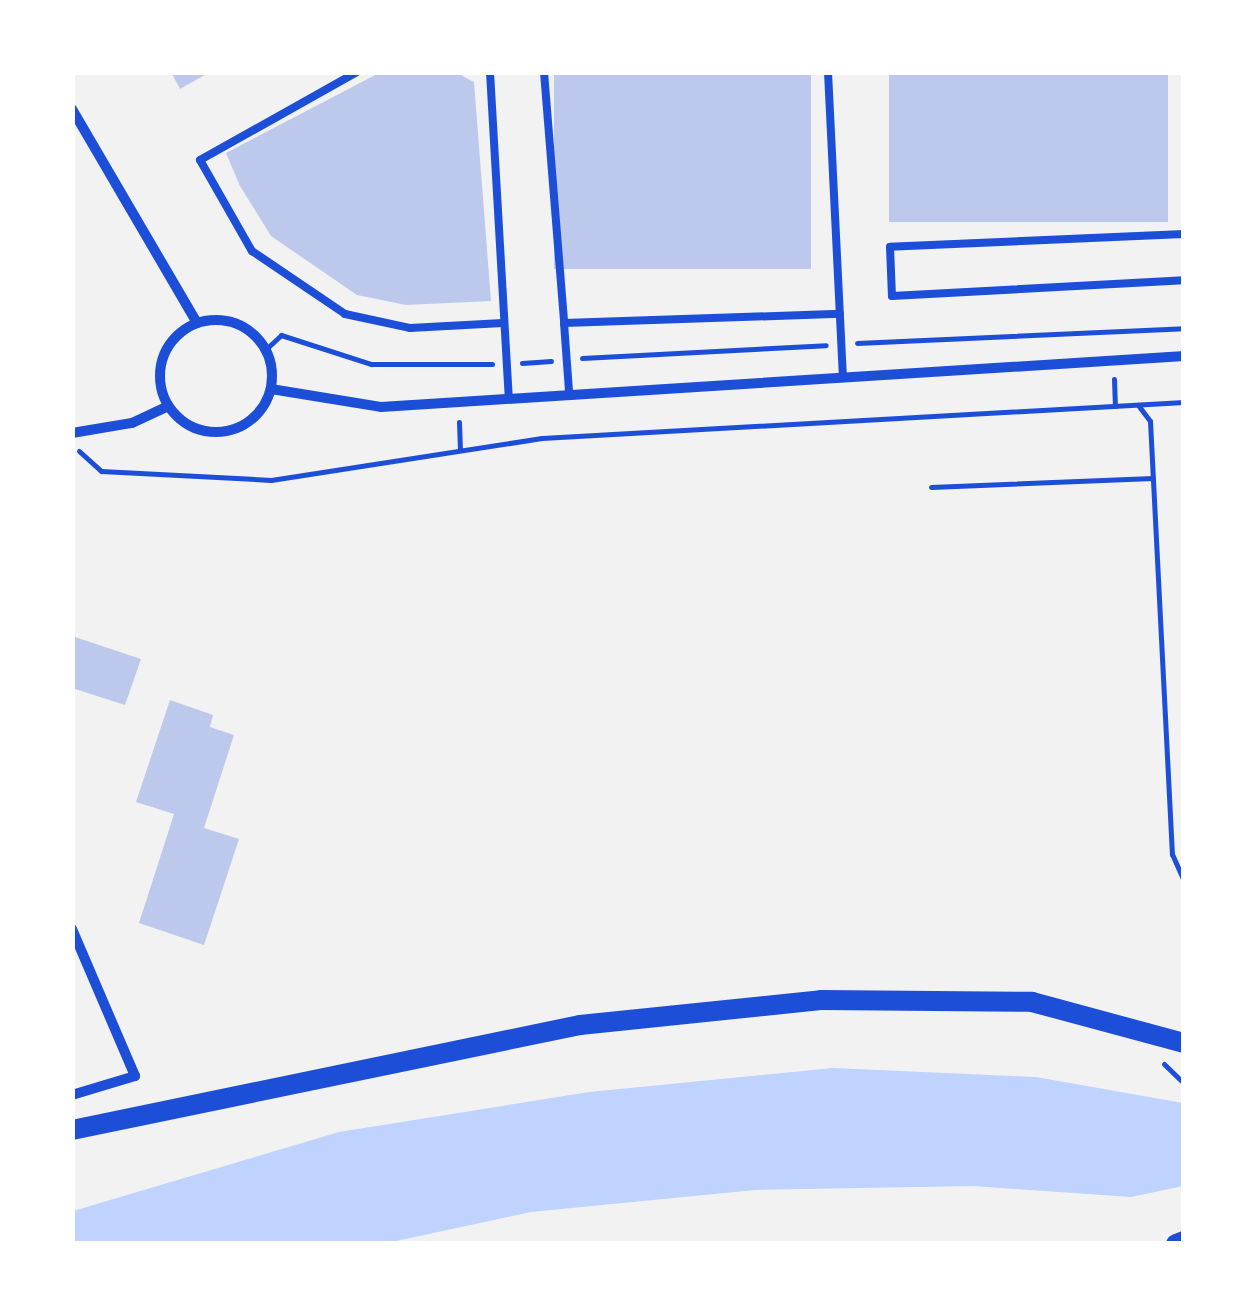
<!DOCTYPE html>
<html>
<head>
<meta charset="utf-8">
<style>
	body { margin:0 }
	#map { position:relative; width:1256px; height:1316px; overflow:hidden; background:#f2f2f2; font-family:Raleway,sans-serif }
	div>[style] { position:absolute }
	.water>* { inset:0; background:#bfd3fe }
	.building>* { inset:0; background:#bdc9ec; transform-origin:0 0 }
	.path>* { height:5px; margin:-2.5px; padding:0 2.5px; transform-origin:2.5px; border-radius:2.5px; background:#1d4ed8 }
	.service>* { height:8px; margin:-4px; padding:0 4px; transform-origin:4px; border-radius:4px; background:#1d4ed8 }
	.minor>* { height:10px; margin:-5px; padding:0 5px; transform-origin:5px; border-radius:5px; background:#1d4ed8 }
	.minor>.ring { margin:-5px; padding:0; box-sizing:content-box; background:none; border:10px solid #1d4ed8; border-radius:50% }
	.secondary>* { height:20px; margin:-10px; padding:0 10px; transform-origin:10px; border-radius:10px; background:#1d4ed8 }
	span { translate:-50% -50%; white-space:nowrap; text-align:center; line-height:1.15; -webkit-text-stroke:10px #fff; paint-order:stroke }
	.frame { position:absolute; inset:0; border:75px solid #fff; pointer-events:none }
</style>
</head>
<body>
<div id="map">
	<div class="water">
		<div style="clip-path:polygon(833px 1068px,1036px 1077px,1183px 1103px,1183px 1186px,1131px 1197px,973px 1186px,755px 1190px,531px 1212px,387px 1243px,73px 1243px,73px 1211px,339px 1132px,589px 1092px)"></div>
	</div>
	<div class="building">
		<div style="clip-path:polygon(171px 72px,210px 72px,180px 89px)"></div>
		<div style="clip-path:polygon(381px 72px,455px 72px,474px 82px,491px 301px,406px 305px,357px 295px,271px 236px,240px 186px,226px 153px)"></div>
		<div style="left:554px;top:72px;width:257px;height:197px"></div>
		<div style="left:889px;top:72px;width:279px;height:150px"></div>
		<div style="clip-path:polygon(72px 636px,141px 659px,125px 705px,72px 688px)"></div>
		<div style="clip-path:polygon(170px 700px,213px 715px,210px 727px,234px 735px,204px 828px,239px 839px,204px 945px,139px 923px,174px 814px,136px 802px)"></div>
	</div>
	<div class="path">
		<div style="left:857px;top:343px;width:327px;rotate:-2.6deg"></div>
		<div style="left:265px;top:350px;width:22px;rotate:-43deg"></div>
		<div style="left:281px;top:335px;width:95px;rotate:17.9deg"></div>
		<div style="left:371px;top:364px;width:121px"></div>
		<div style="left:582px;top:358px;width:244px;rotate:-3deg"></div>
		<div style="left:522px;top:363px;width:29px;rotate:-4deg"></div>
		<div style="left:1114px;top:379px;width:27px;rotate:88deg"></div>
		<div style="left:1138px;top:405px;width:20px;rotate:53deg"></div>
		<div style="left:1150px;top:421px;width:434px;rotate:87.1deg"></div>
		<div style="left:1172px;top:854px;width:30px;rotate:66deg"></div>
		<div style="left:459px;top:422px;width:27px;rotate:88deg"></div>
		<div style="left:79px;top:451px;width:30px;rotate:42deg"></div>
		<div style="left:101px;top:471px;width:170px;rotate:3deg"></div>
		<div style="left:271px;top:480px;width:274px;rotate:-8.8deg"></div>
		<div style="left:542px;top:438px;width:643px;rotate:-3.21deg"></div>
		<div style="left:931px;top:487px;width:222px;rotate:-2.3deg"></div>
		<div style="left:1164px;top:1064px;width:28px;rotate:44deg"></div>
	</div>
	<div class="service">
		<div style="left:357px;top:72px;width:180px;rotate:150.7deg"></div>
		<div style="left:200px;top:160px;width:105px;rotate:60.3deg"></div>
		<div style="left:252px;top:251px;width:112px;rotate:34.1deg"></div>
		<div style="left:345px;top:314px;width:66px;rotate:12.2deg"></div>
		<div style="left:410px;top:328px;width:93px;rotate:-3.1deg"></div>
		<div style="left:490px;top:72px;width:327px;rotate:86.7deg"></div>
		<div style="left:544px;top:72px;width:252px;rotate:85.4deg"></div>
		<div style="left:564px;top:323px;width:276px;rotate:-1.9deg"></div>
		<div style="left:828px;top:72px;width:303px;rotate:87.2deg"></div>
		<div style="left:1184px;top:234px;width:294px;rotate:177.5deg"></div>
		<div style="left:890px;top:247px;width:49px;rotate:87.7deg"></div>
		<div style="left:892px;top:296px;width:292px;rotate:-3.1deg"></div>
		<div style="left:564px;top:323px;width:68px;rotate:85.8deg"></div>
	</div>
	<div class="minor">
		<div style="left:72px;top:109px;width:248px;rotate:59.7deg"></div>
		<div class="ring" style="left:160px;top:320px;width:102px;height:102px"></div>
		<div style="left:271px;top:389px;width:111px;rotate:9.3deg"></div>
		<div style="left:381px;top:407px;width:805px;rotate:-3.63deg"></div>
		<div style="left:72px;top:433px;width:61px;rotate:-9.5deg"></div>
		<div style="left:132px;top:423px;width:40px;rotate:-25deg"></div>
		<div style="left:72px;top:929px;width:160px;rotate:66.8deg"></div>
		<div style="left:135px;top:1076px;width:66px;rotate:163.2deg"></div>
	</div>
	<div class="secondary">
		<div style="left:72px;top:1130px;width:519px;rotate:-11.68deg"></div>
		<div style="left:580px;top:1025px;width:242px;rotate:-5.9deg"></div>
		<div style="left:821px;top:1000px;width:211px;rotate:0.5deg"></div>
		<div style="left:1032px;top:1002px;width:157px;rotate:15.1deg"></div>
		<div style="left:1176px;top:1244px;width:9px;rotate:-21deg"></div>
	</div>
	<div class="frame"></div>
</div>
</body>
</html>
